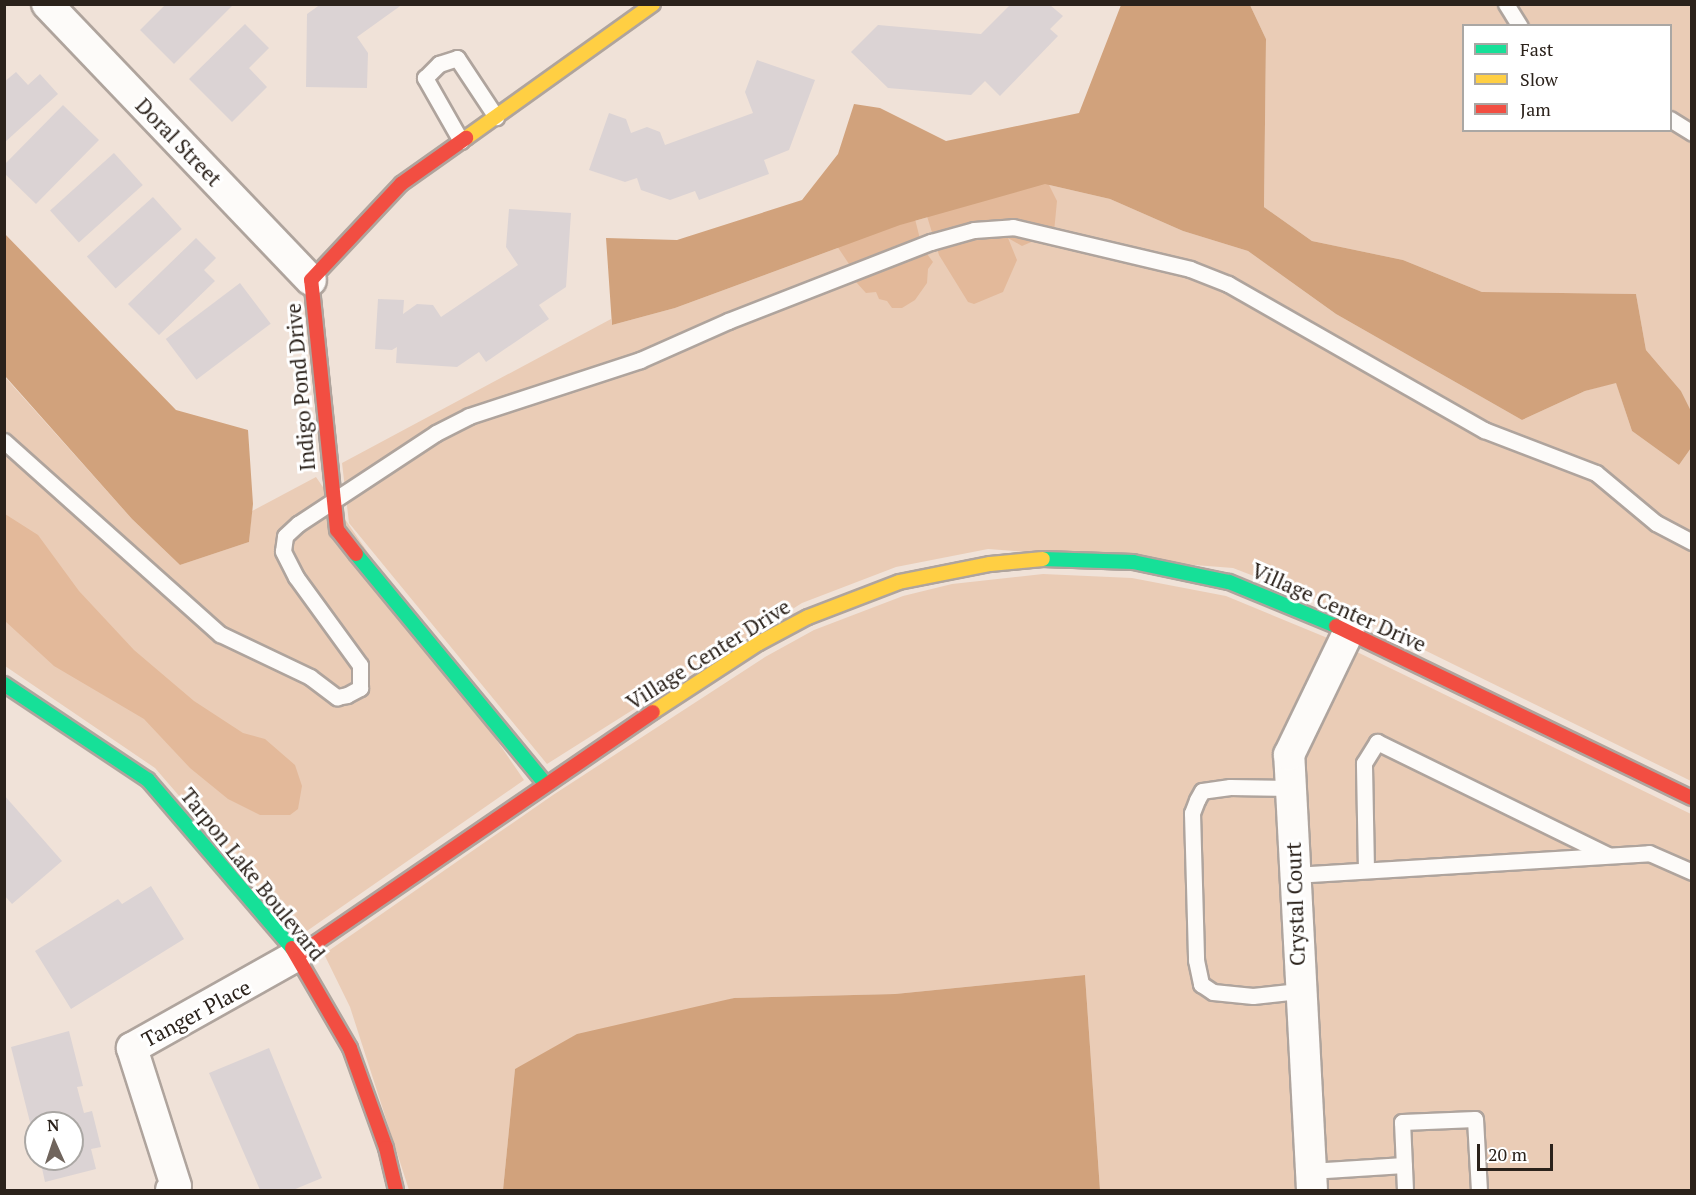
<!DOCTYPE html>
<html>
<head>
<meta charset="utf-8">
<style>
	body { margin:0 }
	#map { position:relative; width:1696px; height:1195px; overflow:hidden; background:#f0e2d8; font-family:"PT Serif",serif }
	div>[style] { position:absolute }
	.green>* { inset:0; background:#eaccb6 }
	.forest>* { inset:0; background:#e3b99a }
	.water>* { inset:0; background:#d1a27c }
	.building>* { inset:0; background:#dbd3d4; transform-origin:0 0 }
	.roads { filter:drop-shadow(2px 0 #afa49d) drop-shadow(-2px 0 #afa49d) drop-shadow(0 2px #afa49d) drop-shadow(0 -2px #afa49d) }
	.lane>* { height:15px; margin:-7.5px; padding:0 7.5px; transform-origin:7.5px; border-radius:7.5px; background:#fdfbf9 }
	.street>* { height:30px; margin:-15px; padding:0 15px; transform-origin:15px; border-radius:15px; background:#fdfbf9 }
	.fast>* { height:14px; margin:-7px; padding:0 7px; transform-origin:7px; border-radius:7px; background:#16e098 }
	.slow>* { height:14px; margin:-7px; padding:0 7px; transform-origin:7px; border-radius:7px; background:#ffcf43 }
	.jam>* { height:14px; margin:-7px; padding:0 7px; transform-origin:7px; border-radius:7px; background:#f24e42 }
	span { translate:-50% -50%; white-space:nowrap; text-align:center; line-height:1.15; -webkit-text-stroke:6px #fff; paint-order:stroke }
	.street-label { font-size:21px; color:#2b221b }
	.frame { position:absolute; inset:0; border:6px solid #2b221b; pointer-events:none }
	.legend { position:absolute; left:1462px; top:24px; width:210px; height:108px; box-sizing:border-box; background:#fff; border:2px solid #aaa7a4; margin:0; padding:8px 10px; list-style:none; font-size:18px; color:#2b221b }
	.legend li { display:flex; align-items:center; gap:12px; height:30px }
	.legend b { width:30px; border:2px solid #aaa7a4 }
	.north { position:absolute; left:24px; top:1111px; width:60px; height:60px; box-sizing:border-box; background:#fff; border:2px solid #aaa7a4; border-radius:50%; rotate:357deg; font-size:16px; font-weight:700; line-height:24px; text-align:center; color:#2b221b }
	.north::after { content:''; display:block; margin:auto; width:21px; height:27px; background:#70655d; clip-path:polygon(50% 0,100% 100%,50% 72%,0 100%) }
	.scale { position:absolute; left:1477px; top:1144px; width:76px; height:27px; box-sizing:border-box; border:3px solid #2b221b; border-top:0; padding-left:8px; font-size:18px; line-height:21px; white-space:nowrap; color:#2b221b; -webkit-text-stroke:4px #fff; paint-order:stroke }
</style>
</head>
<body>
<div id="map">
	<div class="green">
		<div style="clip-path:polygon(evenodd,1250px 5px,1691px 5px,1691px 411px,1681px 391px,1646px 350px,1636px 294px,1482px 292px,1403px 260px,1312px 241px,1264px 207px,1266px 39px,1250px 5px,1464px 26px,1670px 26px,1670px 130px,1464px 130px,1464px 26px)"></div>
		<div style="clip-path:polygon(1045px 184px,1110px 199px,1183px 231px,1248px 251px,1336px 314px,1522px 420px,1585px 391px,1616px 382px,1632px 431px,1679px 465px,1691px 448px,1691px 781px,1345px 611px,1233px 568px,988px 549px,896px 567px,802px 603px,547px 764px,349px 523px,342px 463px,611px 319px,612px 325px,675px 308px,900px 225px)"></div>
		<div style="clip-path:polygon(4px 376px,132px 519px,180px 565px,249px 542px,252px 511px,316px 477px,524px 780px,304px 933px,258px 887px,155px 768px,5px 666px)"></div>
		<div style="clip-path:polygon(1043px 574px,1132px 578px,1226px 596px,1330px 639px,1275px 755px,1299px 1190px,1100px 1190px,1085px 975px,895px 994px,734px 998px,515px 1069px,503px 1190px,409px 1190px,350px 1007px,324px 954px,553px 795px,765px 657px,814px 630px,903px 596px,952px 584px)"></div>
		<div style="clip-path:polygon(1355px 651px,1691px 814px,1691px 1190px,1325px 1190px,1302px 758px)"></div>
	</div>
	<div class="forest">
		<div style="clip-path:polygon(1045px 177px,1057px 201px,1054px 232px,1022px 246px,1008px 238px,1017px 260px,1003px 292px,974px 304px,968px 302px,939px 255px,926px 213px)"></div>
		<div style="clip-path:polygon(915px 219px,922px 247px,933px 262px,928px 269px,927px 283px,915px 300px,902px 308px,892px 308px,887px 301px,879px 299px,876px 292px,866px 293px,856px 282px,851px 267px,837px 246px)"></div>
		<div style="clip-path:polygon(5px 514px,38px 535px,79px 591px,134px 650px,194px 701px,243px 733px,265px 739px,295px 765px,302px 786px,298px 809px,290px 815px,260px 815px,228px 799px,190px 768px,144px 719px,54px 666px,5px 621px)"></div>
	</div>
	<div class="water">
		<div style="clip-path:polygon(1121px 5px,1250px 5px,1266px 39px,1264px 207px,1312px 241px,1403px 260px,1482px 292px,1636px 294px,1646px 350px,1681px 391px,1691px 411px,1691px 448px,1679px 465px,1632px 431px,1616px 383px,1585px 391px,1522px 420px,1336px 314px,1248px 251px,1183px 231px,1110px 199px,1045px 184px,900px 225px,675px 308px,612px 325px,606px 238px,677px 240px,802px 200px,838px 154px,854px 104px,880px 108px,946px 141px,1079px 113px)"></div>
		<div style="clip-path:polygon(4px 233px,176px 410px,248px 430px,253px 504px,249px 542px,180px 565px,132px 519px,5px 376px)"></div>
		<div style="clip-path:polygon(1085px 975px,1100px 1190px,503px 1190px,515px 1069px,577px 1034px,734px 998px,895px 994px)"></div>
	</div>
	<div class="building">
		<div style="clip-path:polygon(166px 4px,234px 4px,174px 64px,140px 30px)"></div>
		<div style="clip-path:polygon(321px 4px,403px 4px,357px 37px,368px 53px,367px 88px,306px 87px,307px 14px)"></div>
		<div style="clip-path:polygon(1010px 5px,1050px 5px,1063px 16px,1050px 29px,1058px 36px,1000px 96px,985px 81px,971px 95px,888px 88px,851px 52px,878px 25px,981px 34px)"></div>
		<div style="clip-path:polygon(245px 24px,269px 48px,249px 68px,267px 87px,232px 122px,189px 79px)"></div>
		<div style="clip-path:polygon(757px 60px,815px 80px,789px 150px,764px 160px,769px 174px,699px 200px,695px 191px,670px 200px,641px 190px,637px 178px,625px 182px,589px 170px,609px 113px,626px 119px,631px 133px,647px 127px,660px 132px,665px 145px,753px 113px,745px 92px)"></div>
		<div style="clip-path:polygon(16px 72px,28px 85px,40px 74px,58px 94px,4px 143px,4px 82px)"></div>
		<div style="clip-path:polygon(63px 105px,99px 140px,36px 204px,4px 173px,4px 165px)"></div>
		<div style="left:114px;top:153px;width:43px;height:86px;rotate:48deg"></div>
		<div style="left:153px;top:197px;width:43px;height:89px;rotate:48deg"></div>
		<div style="clip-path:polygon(509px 209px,571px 213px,566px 287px,539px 305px,549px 319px,486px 362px,479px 352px,457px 367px,396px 363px,397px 347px,392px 350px,375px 349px,378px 299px,404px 300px,403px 314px,417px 304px,433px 305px,441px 317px,518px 265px,506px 247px)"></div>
		<div style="clip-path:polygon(196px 238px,216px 258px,204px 270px,215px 281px,159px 335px,128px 304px)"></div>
		<div style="left:240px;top:283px;width:51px;height:93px;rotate:53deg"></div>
		<div style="clip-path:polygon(4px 795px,62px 861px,12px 904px,4px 895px)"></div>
		<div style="clip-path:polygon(151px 886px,184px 939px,71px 1009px,35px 951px,118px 899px,122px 904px)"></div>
		<div style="clip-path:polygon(69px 1031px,83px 1086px,77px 1087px,84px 1113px,92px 1111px,101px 1147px,91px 1149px,96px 1169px,45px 1182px,40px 1159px,72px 1159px,72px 1123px,36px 1123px,35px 1142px,11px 1047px)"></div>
		<div style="clip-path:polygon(269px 1048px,322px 1178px,293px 1190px,260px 1190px,209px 1073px)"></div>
	</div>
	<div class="roads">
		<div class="lane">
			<div style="left:1506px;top:4px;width:26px;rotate:58deg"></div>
			<div style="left:1670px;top:119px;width:26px;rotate:32deg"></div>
			<div style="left:461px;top:141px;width:73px;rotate:-119.7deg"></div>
			<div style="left:425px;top:78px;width:20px;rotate:-45deg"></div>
			<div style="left:439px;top:64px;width:19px;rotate:-18deg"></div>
			<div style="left:457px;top:58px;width:71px;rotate:56.5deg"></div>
			<div style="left:4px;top:441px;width:290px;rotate:41.8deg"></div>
			<div style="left:220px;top:634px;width:100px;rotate:25.5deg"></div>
			<div style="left:310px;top:677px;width:34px;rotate:37deg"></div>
			<div style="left:337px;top:697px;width:10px;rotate:-11deg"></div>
			<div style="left:347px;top:695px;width:15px;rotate:-28deg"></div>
			<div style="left:360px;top:688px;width:23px;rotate:-90deg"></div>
			<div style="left:360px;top:665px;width:109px;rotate:-126deg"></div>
			<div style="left:296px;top:577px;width:29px;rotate:-117deg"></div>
			<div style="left:283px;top:551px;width:15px;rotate:-82deg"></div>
			<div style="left:285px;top:536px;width:18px;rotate:-43deg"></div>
			<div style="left:298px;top:524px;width:165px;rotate:-33.4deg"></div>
			<div style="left:436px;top:433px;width:37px;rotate:-27deg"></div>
			<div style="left:469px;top:416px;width:180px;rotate:-18.1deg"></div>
			<div style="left:640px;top:360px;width:96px;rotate:-23.9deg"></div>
			<div style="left:728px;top:321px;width:218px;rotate:-21.3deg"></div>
			<div style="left:931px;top:242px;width:45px;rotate:-15.6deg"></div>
			<div style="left:974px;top:230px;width:39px;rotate:-4deg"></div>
			<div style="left:1013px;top:227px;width:182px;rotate:13.3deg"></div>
			<div style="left:1190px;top:269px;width:41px;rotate:21.5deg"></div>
			<div style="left:1228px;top:284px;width:295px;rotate:29.7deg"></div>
			<div style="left:1484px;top:430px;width:120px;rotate:21deg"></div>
			<div style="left:1596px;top:473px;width:78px;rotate:39.8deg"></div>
			<div style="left:1656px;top:523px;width:41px;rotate:27.8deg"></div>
			<div style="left:1290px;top:788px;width:60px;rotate:-179deg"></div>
			<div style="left:1230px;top:787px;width:28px;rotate:172deg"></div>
			<div style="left:1202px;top:791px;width:10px;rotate:119deg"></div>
			<div style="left:1197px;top:800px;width:14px;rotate:111deg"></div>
			<div style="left:1192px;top:813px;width:147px;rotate:88.4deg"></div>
			<div style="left:1196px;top:960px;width:25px;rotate:78deg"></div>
			<div style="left:1201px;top:984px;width:14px;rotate:34deg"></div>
			<div style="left:1213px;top:992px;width:40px;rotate:5.7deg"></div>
			<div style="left:1253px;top:996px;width:46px;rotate:-6.2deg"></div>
			<div style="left:1366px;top:870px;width:107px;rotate:-91.1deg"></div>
			<div style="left:1364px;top:763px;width:25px;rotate:-58deg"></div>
			<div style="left:1377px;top:742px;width:257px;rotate:26.1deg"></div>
			<div style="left:1294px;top:875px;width:356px;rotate:-3.5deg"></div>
			<div style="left:1649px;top:853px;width:47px;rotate:23.8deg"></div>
			<div style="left:1310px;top:1171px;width:94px;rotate:-3.7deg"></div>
			<div style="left:1405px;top:1190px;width:68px;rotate:-92.5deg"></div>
			<div style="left:1402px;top:1122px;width:73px;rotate:-2.4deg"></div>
			<div style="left:1475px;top:1119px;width:71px;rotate:86.8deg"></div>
		</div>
		<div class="street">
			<div style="left:47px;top:4px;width:382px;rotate:46.3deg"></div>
			<div style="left:171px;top:1190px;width:6px;rotate:-39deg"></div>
			<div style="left:176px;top:1186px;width:145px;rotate:-107.7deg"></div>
			<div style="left:132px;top:1048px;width:190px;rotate:-29.3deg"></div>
			<div style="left:1312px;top:1190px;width:436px;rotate:-93deg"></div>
			<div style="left:1289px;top:755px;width:138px;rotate:-64.2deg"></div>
		</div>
		<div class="fast">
			<div style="left:356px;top:554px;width:297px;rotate:50.5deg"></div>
			<div style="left:1043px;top:559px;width:90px;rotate:1.9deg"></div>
			<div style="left:1133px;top:562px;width:98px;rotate:11.8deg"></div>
			<div style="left:1229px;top:582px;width:116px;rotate:22.4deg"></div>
			<div style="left:4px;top:684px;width:173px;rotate:33.7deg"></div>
			<div style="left:148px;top:780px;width:221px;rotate:49.4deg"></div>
		</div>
		<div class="slow">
			<div style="left:466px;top:138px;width:230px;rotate:-35.6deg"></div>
			<div style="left:653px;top:712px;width:126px;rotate:-33.1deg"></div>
			<div style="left:759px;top:643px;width:55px;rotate:-28deg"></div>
			<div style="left:808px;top:617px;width:97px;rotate:-21deg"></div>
			<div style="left:899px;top:582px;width:93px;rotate:-11.2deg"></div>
			<div style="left:990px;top:564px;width:53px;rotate:-5.4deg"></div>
		</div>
		<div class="jam">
			<div style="left:356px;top:554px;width:31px;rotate:-128deg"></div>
			<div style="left:337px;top:530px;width:251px;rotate:-95.9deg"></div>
			<div style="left:311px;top:280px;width:132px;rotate:-46.8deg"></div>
			<div style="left:401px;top:184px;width:80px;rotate:-35.3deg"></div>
			<div style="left:1336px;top:626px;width:395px;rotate:25.8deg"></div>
			<div style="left:292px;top:948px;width:116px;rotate:59.9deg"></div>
			<div style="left:350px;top:1048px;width:106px;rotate:70.2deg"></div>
			<div style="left:386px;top:1148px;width:43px;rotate:76.6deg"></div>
			<div style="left:298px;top:955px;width:430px;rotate:-34.4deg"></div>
		</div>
	</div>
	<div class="street-label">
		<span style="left:179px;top:142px;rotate:46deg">Doral Street</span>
		<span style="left:300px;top:387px;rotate:-95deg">Indigo Pond Drive</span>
		<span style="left:1339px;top:607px;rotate:24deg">Village Center Drive</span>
		<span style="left:708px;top:654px;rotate:-32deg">Village Center Drive</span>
		<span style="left:253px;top:874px;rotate:51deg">Tarpon Lake Boulevard</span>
		<span style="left:1295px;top:904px;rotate:-92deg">Crystal Court</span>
		<span style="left:196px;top:1013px;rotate:-28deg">Tanger Place</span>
	</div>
	<div class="frame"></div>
	<ul class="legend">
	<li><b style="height:8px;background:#16e098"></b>Fast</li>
	<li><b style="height:8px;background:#ffcf43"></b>Slow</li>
	<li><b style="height:8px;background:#f24e42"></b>Jam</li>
	</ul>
	<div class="north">N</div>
	<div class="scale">20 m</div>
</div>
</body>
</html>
